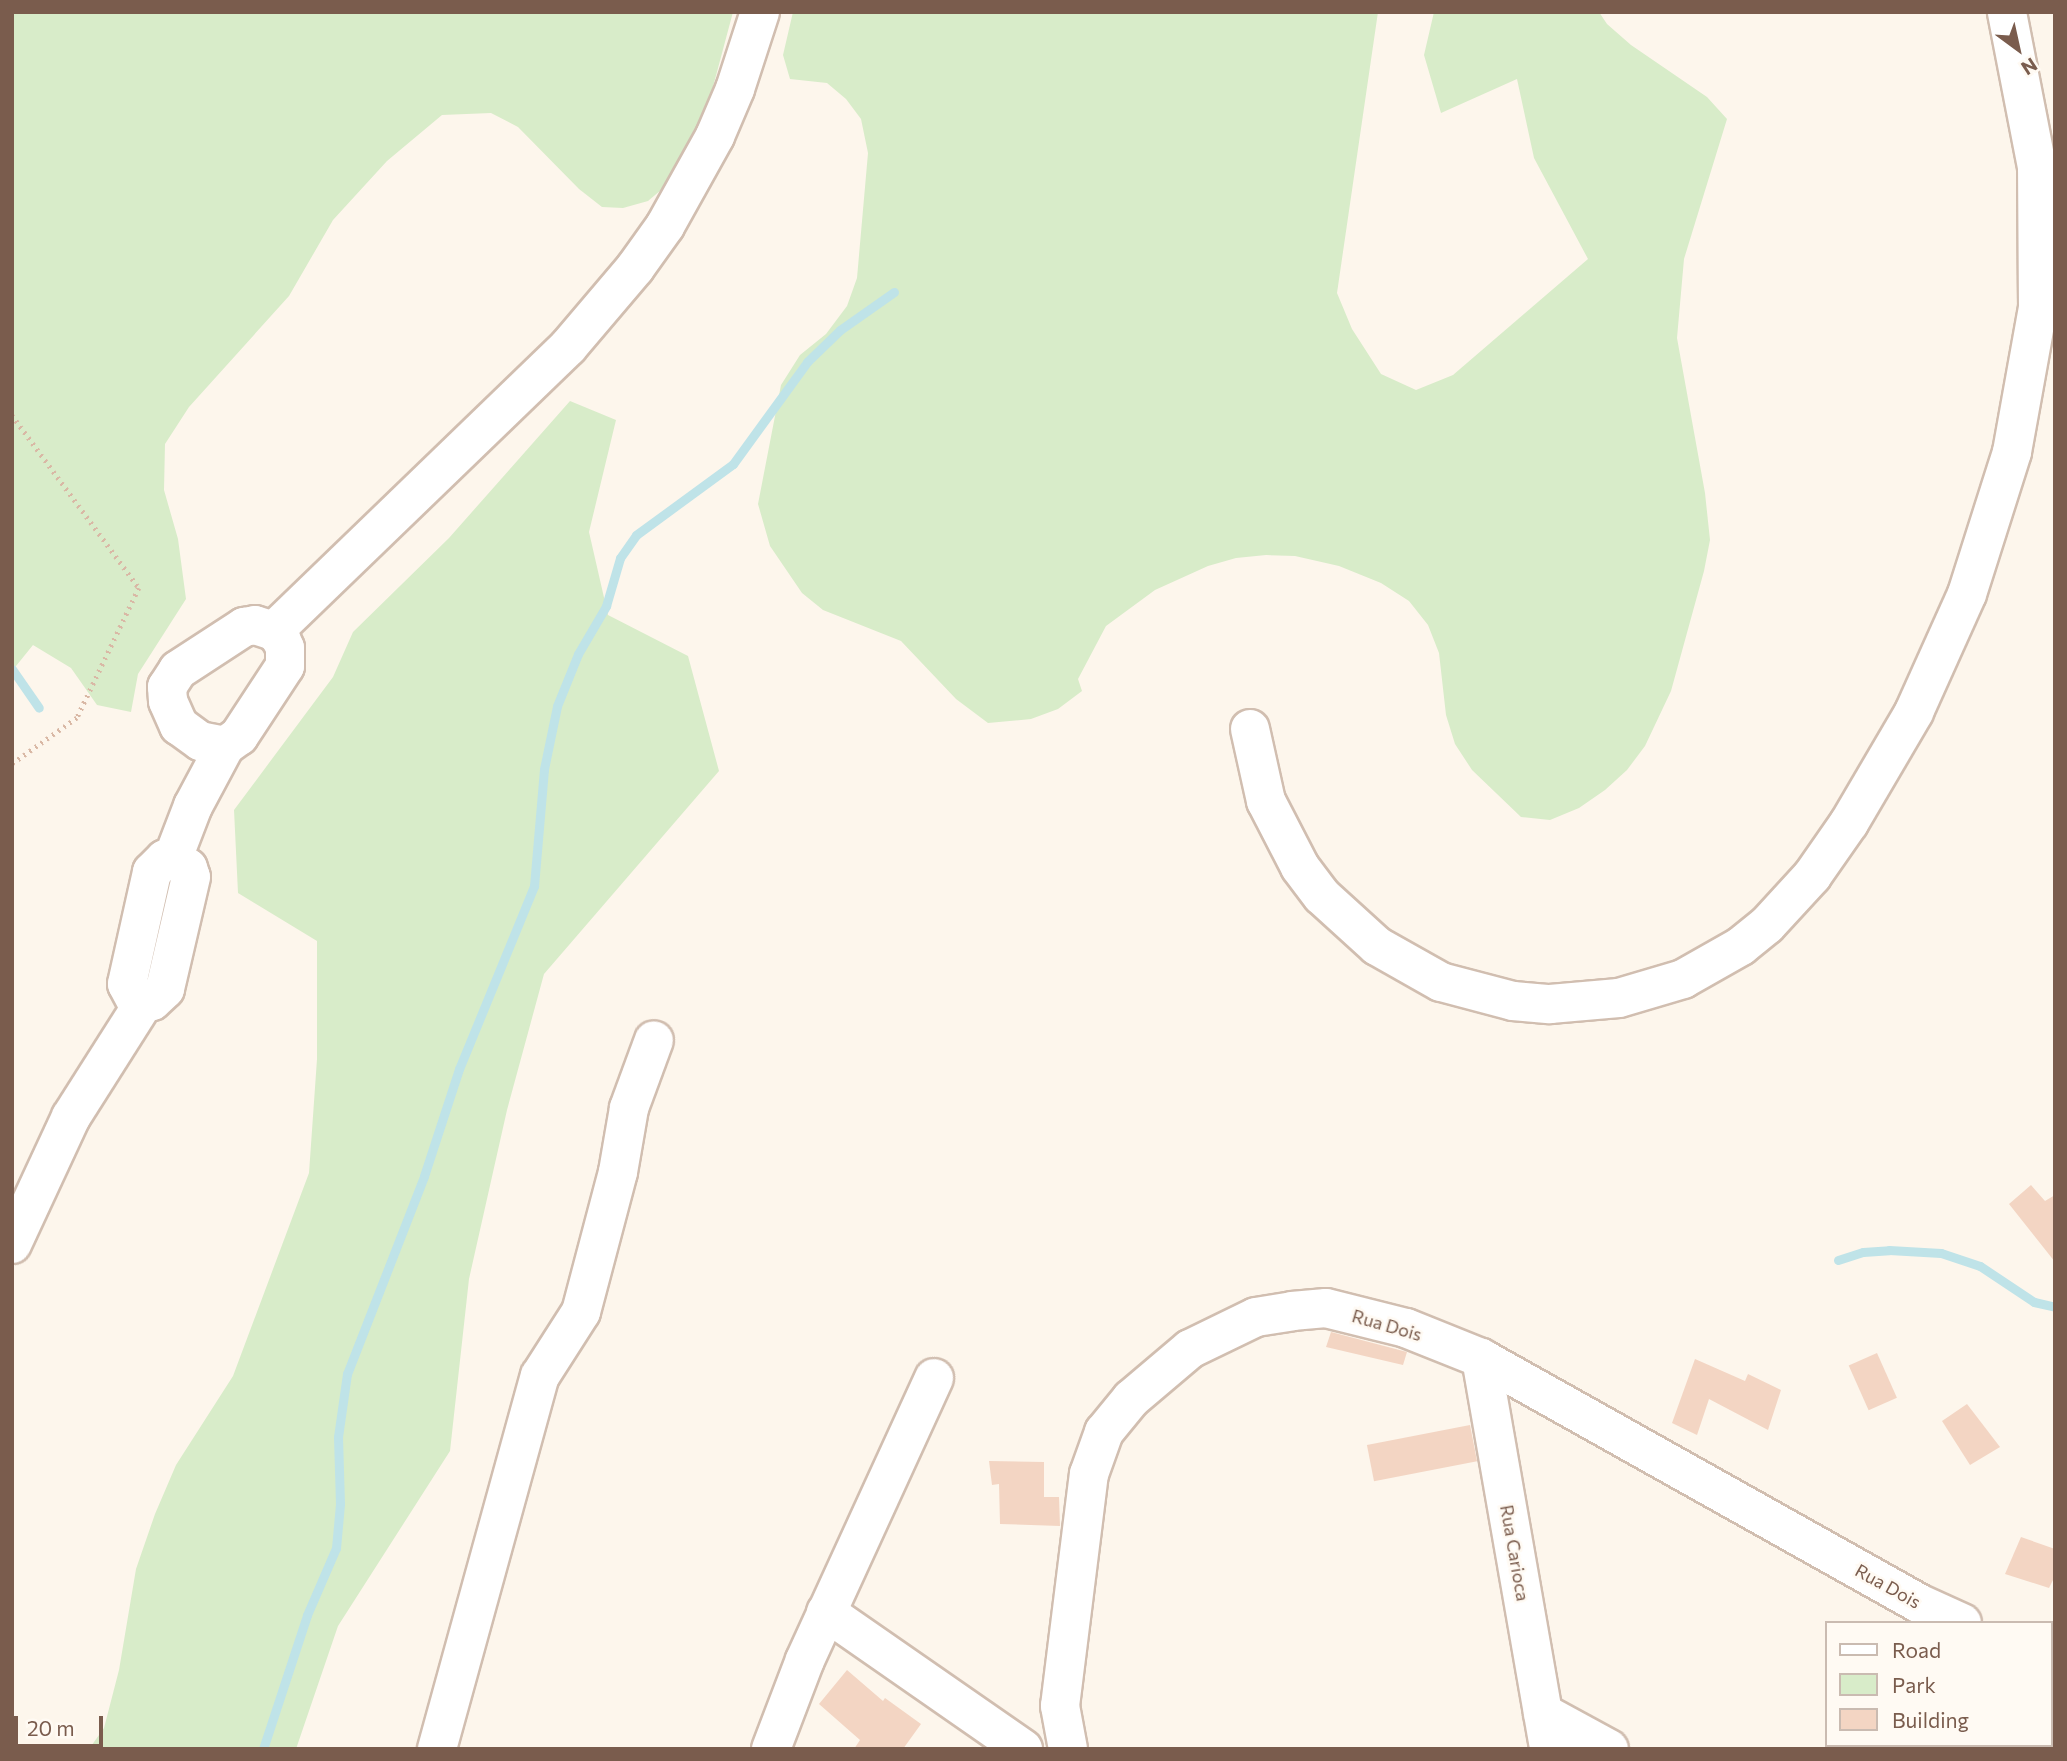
<!DOCTYPE html>
<html>
<head>
<meta charset="utf-8">
<style>
	body { margin:0 }
	#map { position:relative; width:2067px; height:1761px; overflow:hidden; background:#fdf6ec; font-family:Commissioner,sans-serif }
	div>[style] { position:absolute }
	.green>* { inset:0; background:#d8ecc9 }
	.stream>* { height:9px; margin:-4.5px; padding:0 4.5px; transform-origin:4.5px; border-radius:4.5px; background:#bfe3e8 }
	.building>* { inset:0; background:#f3d5c3; transform-origin:0 0 }
	.path>* { height:4.5px; margin-top:-2.25px; transform-origin:0; background:repeating-linear-gradient(90deg,#d9b8a5 0 2px,transparent 0 7px) }
	.roads { filter:drop-shadow(2px 0 #d1beb0) drop-shadow(-2px 0 #d1beb0) drop-shadow(0 2px #d1beb0) drop-shadow(0 -2px #d1beb0) }
	.minor>* { height:38px; margin:-19px; padding:0 19px; transform-origin:19px; border-radius:19px; background:#fff }
	span { translate:-50% -50%; white-space:nowrap; text-align:center; line-height:1.15; -webkit-text-stroke:5px #fffaf3; paint-order:stroke }
	.street-label { font-size:18px; color:#7a5c4d }
	.frame { position:absolute; inset:0; border:14px solid #7a5c4d; pointer-events:none }
	.legend { position:absolute; left:1825px; top:1621px; width:228px; height:126px; box-sizing:border-box; background:#fffaf3; border:2px solid #cabbb1; margin:0; padding:9px 12px; list-style:none; font-size:21px; color:#7a5c4d }
	.legend li { display:flex; align-items:center; gap:14px; height:35px }
	.legend b { width:35px; border:2px solid #cabbb1 }
	.north { position:absolute; left:1983px; top:14px; width:70px; height:70px; -webkit-text-stroke:5px #fffaf3; paint-order:stroke; rotate:147deg; font-size:19px; font-weight:700; line-height:28px; text-align:center; color:#7a5c4d }
	.north::after { content:''; display:block; margin:auto; width:24px; height:32px; background:#7a5c4d; clip-path:polygon(50% 0,100% 100%,50% 72%,0 100%) }
	.scale { position:absolute; left:14px; top:1716px; width:89px; height:32px; box-sizing:border-box; border:4px solid #7a5c4d; border-top:0; padding-left:9px; font-size:21px; line-height:24px; white-space:nowrap; color:#7a5c4d; -webkit-text-stroke:5px #fffaf3; paint-order:stroke }
</style>
</head>
<body>
<div id="map">
	<div class="green">
		<div style="clip-path:polygon(12px 12px,733px 12px,706px 113px,661px 190px,648px 201px,623px 208px,602px 207px,579px 189px,518px 127px,491px 113px,442px 115px,387px 161px,333px 220px,289px 296px,189px 407px,165px 444px,164px 490px,178px 539px,186px 599px,138px 674px,131px 712px,97px 705px,71px 668px,33px 645px,12px 671px)"></div>
		<div style="clip-path:polygon(793px 12px,1378px 12px,1337px 293px,1352px 329px,1381px 374px,1416px 390px,1453px 375px,1588px 259px,1534px 158px,1517px 79px,1441px 113px,1424px 55px,1434px 12px,1599px 12px,1607px 24px,1631px 45px,1707px 97px,1727px 119px,1684px 259px,1677px 338px,1705px 493px,1710px 540px,1704px 571px,1671px 691px,1645px 746px,1627px 770px,1605px 790px,1579px 808px,1550px 820px,1521px 817px,1472px 770px,1455px 744px,1446px 715px,1439px 653px,1428px 625px,1409px 601px,1381px 583px,1339px 566px,1295px 556px,1266px 555px,1236px 558px,1208px 566px,1155px 590px,1106px 626px,1078px 679px,1082px 691px,1058px 709px,1031px 719px,988px 723px,956px 699px,901px 641px,823px 610px,802px 593px,770px 546px,758px 504px,781px 385px,800px 355px,826px 334px,847px 306px,857px 278px,868px 153px,861px 119px,846px 99px,827px 83px,790px 79px,783px 55px)"></div>
		<div style="clip-path:polygon(570px 401px,616px 420px,589px 532px,608px 615px,688px 656px,719px 771px,544px 974px,507px 1110px,469px 1279px,450px 1451px,338px 1626px,296px 1749px,89px 1749px,104px 1728px,119px 1670px,136px 1569px,155px 1514px,176px 1465px,233px 1376px,309px 1173px,317px 1059px,317px 941px,238px 893px,234px 810px,333px 677px,353px 632px,449px 538px)"></div>
	</div>
	<div class="stream">
		<div style="left:12px;top:669px;width:47px;rotate:55.3deg"></div>
		<div style="left:1838px;top:1260px;width:26px;rotate:-18deg"></div>
		<div style="left:1863px;top:1252px;width:26px;rotate:-4deg"></div>
		<div style="left:1889px;top:1250px;width:52px;rotate:3.3deg"></div>
		<div style="left:1941px;top:1253px;width:41px;rotate:18.4deg"></div>
		<div style="left:1980px;top:1266px;width:65px;rotate:33.7deg"></div>
		<div style="left:2034px;top:1302px;width:22px;rotate:13deg"></div>
		<div style="left:263px;top:1749px;width:141px;rotate:-71.8deg"></div>
		<div style="left:307px;top:1615px;width:73px;rotate:-66.6deg"></div>
		<div style="left:336px;top:1548px;width:44px;rotate:-84.8deg"></div>
		<div style="left:340px;top:1504px;width:67px;rotate:-91.7deg"></div>
		<div style="left:338px;top:1437px;width:64px;rotate:-81.9deg"></div>
		<div style="left:347px;top:1374px;width:212px;rotate:-68.7deg"></div>
		<div style="left:424px;top:1176px;width:113px;rotate:-71.9deg"></div>
		<div style="left:459px;top:1069px;width:198px;rotate:-67.7deg"></div>
		<div style="left:534px;top:886px;width:117px;rotate:-85.1deg"></div>
		<div style="left:544px;top:769px;width:64px;rotate:-78.3deg"></div>
		<div style="left:557px;top:706px;width:56px;rotate:-68deg"></div>
		<div style="left:578px;top:654px;width:56px;rotate:-59.7deg"></div>
		<div style="left:606px;top:606px;width:50px;rotate:-73.7deg"></div>
		<div style="left:620px;top:558px;width:28px;rotate:-55deg"></div>
		<div style="left:636px;top:535px;width:120px;rotate:-36.2deg"></div>
		<div style="left:733px;top:464px;width:126px;rotate:-54deg"></div>
		<div style="left:807px;top:362px;width:46px;rotate:-44.1deg"></div>
		<div style="left:840px;top:330px;width:66px;rotate:-35.1deg"></div>
	</div>
	<div class="building">
		<div style="clip-path:polygon(2031px 1185px,2045px 1201px,2055px 1195px,2055px 1262px,2009px 1204px)"></div>
		<div style="clip-path:polygon(1331px 1332px,1407px 1352px,1403px 1365px,1326px 1347px)"></div>
		<div style="left:1877px;top:1353px;width:49px;height:31px;rotate:66deg"></div>
		<div style="clip-path:polygon(1695px 1359px,1745px 1381px,1748px 1374px,1781px 1390px,1768px 1430px,1709px 1399px,1697px 1435px,1672px 1423px)"></div>
		<div style="clip-path:polygon(1967px 1404px,2000px 1447px,1970px 1465px,1942px 1421px)"></div>
		<div style="left:1470px;top:1425px;width:37px;height:105px;rotate:79deg"></div>
		<div style="clip-path:polygon(989px 1461px,1044px 1462px,1044px 1497px,1059px 1497px,1060px 1526px,1000px 1524px,999px 1484px,992px 1485px)"></div>
		<div style="clip-path:polygon(2021px 1537px,2055px 1549px,2055px 1576px,2049px 1588px,2005px 1574px)"></div>
		<div style="clip-path:polygon(847px 1670px,883px 1701px,885px 1698px,921px 1724px,903px 1749px,854px 1749px,860px 1740px,819px 1704px)"></div>
	</div>
	<div class="path">
		<div style="left:12px;top:415px;width:215px;rotate:53.7deg"></div>
		<div style="left:139px;top:588px;width:144px;rotate:115.5deg"></div>
		<div style="left:77px;top:718px;width:80px;rotate:144.7deg"></div>
	</div>
	<div class="roads">
		<div class="minor">
			<div style="left:255px;top:625px;width:20px;rotate:18deg"></div>
			<div style="left:274px;top:631px;width:11px;rotate:49deg"></div>
			<div style="left:281px;top:639px;width:10px;rotate:66deg"></div>
			<div style="left:285px;top:648px;width:18px;rotate:90deg"></div>
			<div style="left:285px;top:666px;width:84px;rotate:123.3deg"></div>
			<div style="left:239px;top:736px;width:17px;rotate:144deg"></div>
			<div style="left:225px;top:746px;width:25px;rotate:-169deg"></div>
			<div style="left:200px;top:741px;width:26px;rotate:-144deg"></div>
			<div style="left:179px;top:726px;width:27px;rotate:-114deg"></div>
			<div style="left:168px;top:701px;width:14px;rotate:-94deg"></div>
			<div style="left:167px;top:687px;width:20px;rotate:-57deg"></div>
			<div style="left:178px;top:670px;width:79px;rotate:-33.1deg"></div>
			<div style="left:244px;top:627px;width:11px;rotate:-10deg"></div>
			<div style="left:274px;top:631px;width:409px;rotate:-44deg"></div>
			<div style="left:568px;top:347px;width:104px;rotate:-49.7deg"></div>
			<div style="left:635px;top:268px;width:52px;rotate:-54.5deg"></div>
			<div style="left:665px;top:226px;width:103px;rotate:-60.9deg"></div>
			<div style="left:715px;top:136px;width:51px;rotate:-66.9deg"></div>
			<div style="left:735px;top:89px;width:81px;rotate:-72deg"></div>
			<div style="left:1250px;top:729px;width:74px;rotate:77.5deg"></div>
			<div style="left:1266px;top:801px;width:74px;rotate:62.7deg"></div>
			<div style="left:1300px;top:867px;width:36px;rotate:53deg"></div>
			<div style="left:1322px;top:896px;width:74px;rotate:42.3deg"></div>
			<div style="left:1377px;top:946px;width:73px;rotate:29.4deg"></div>
			<div style="left:1441px;top:982px;width:74px;rotate:14.8deg"></div>
			<div style="left:1513px;top:1001px;width:37px;rotate:5deg"></div>
			<div style="left:1550px;top:1004px;width:69px;rotate:-5deg"></div>
			<div style="left:1619px;top:998px;width:67px;rotate:-16.5deg"></div>
			<div style="left:1683px;top:979px;width:67px;rotate:-29.6deg"></div>
			<div style="left:1741px;top:946px;width:33px;rotate:-39deg"></div>
			<div style="left:1767px;top:925px;width:67px;rotate:-47.4deg"></div>
			<div style="left:1812px;top:876px;width:65px;rotate:-55.1deg"></div>
			<div style="left:1849px;top:823px;width:129px;rotate:-59.6deg"></div>
			<div style="left:1914px;top:712px;width:129px;rotate:-65.8deg"></div>
			<div style="left:1967px;top:594px;width:149px;rotate:-72.4deg"></div>
			<div style="left:2012px;top:452px;width:146px;rotate:-79.8deg"></div>
			<div style="left:2038px;top:308px;width:141px;rotate:-90.4deg"></div>
			<div style="left:2037px;top:167px;width:158px;rotate:-101deg"></div>
			<div style="left:173px;top:858px;width:18px;rotate:34deg"></div>
			<div style="left:188px;top:868px;width:9px;rotate:72deg"></div>
			<div style="left:191px;top:877px;width:115px;rotate:103.1deg"></div>
			<div style="left:165px;top:989px;width:18px;rotate:137deg"></div>
			<div style="left:152px;top:1001px;width:8px;rotate:173deg"></div>
			<div style="left:144px;top:1002px;width:9px;rotate:-162deg"></div>
			<div style="left:135px;top:999px;width:17px;rotate:-118deg"></div>
			<div style="left:127px;top:984px;width:115px;rotate:-77.4deg"></div>
			<div style="left:152px;top:872px;width:18px;rotate:-45deg"></div>
			<div style="left:165px;top:859px;width:8px;rotate:-7deg"></div>
			<div style="left:173px;top:858px;width:56px;rotate:-69deg"></div>
			<div style="left:193px;top:806px;width:68px;rotate:-61.9deg"></div>
			<div style="left:12px;top:1244px;width:140px;rotate:-65.1deg"></div>
			<div style="left:71px;top:1117px;width:136px;rotate:-57.6deg"></div>
			<div style="left:1481px;top:1358px;width:397px;rotate:80.1deg"></div>
			<div style="left:826px;top:1612px;width:240px;rotate:34.8deg"></div>
			<div style="left:2051px;top:1662px;width:4px;rotate:14deg"></div>
			<div style="left:1543px;top:1713px;width:75px;rotate:28.6deg"></div>
			<div style="left:437px;top:1749px;width:387px;rotate:-74.6deg"></div>
			<div style="left:540px;top:1376px;width:76px;rotate:-57.4deg"></div>
			<div style="left:581px;top:1312px;width:145px;rotate:-75.2deg"></div>
			<div style="left:618px;top:1172px;width:65px;rotate:-80.2deg"></div>
			<div style="left:629px;top:1108px;width:72px;rotate:-69.8deg"></div>
			<div style="left:771px;top:1749px;width:95px;rotate:-69.1deg"></div>
			<div style="left:805px;top:1660px;width:310px;rotate:-65.4deg"></div>
			<div style="left:1068px;top:1749px;width:44px;rotate:-100.5deg"></div>
			<div style="left:1060px;top:1706px;width:234px;rotate:-82.9deg"></div>
			<div style="left:1089px;top:1474px;width:45px;rotate:-70.3deg"></div>
			<div style="left:1104px;top:1432px;width:43px;rotate:-50.7deg"></div>
			<div style="left:1131px;top:1399px;width:77px;rotate:-40.3deg"></div>
			<div style="left:1190px;top:1349px;width:73px;rotate:-25.9deg"></div>
			<div style="left:1256px;top:1317px;width:36px;rotate:-9deg"></div>
			<div style="left:1292px;top:1311px;width:34px;rotate:-5deg"></div>
			<div style="left:1326px;top:1308px;width:82px;rotate:14deg"></div>
			<div style="left:1406px;top:1328px;width:81px;rotate:21.8deg"></div>
			<div style="left:1481px;top:1358px;width:503px;rotate:29.26deg"></div>
			<div style="left:1920px;top:1604px;width:46px;rotate:24.3deg"></div>
		</div>
	</div>
	<div class="street-label">
		<span style="left:1387px;top:1325px;rotate:16deg">Rua Dois</span>
		<span style="left:1515px;top:1553px;rotate:80deg">Rua Carioca</span>
		<span style="left:1888px;top:1586px;rotate:29deg">Rua Dois</span>
	</div>
	<div class="frame"></div>
	<ul class="legend">
	<li><b style="height:9px;background:#fff"></b>Road</li>
	<li><b style="height:19px;background:#d8ecc9"></b>Park</li>
	<li><b style="height:19px;background:#f3d5c3"></b>Building</li>
	</ul>
	<div class="north">N</div>
	<div class="scale">20 m</div>
</div>
</body>
</html>
